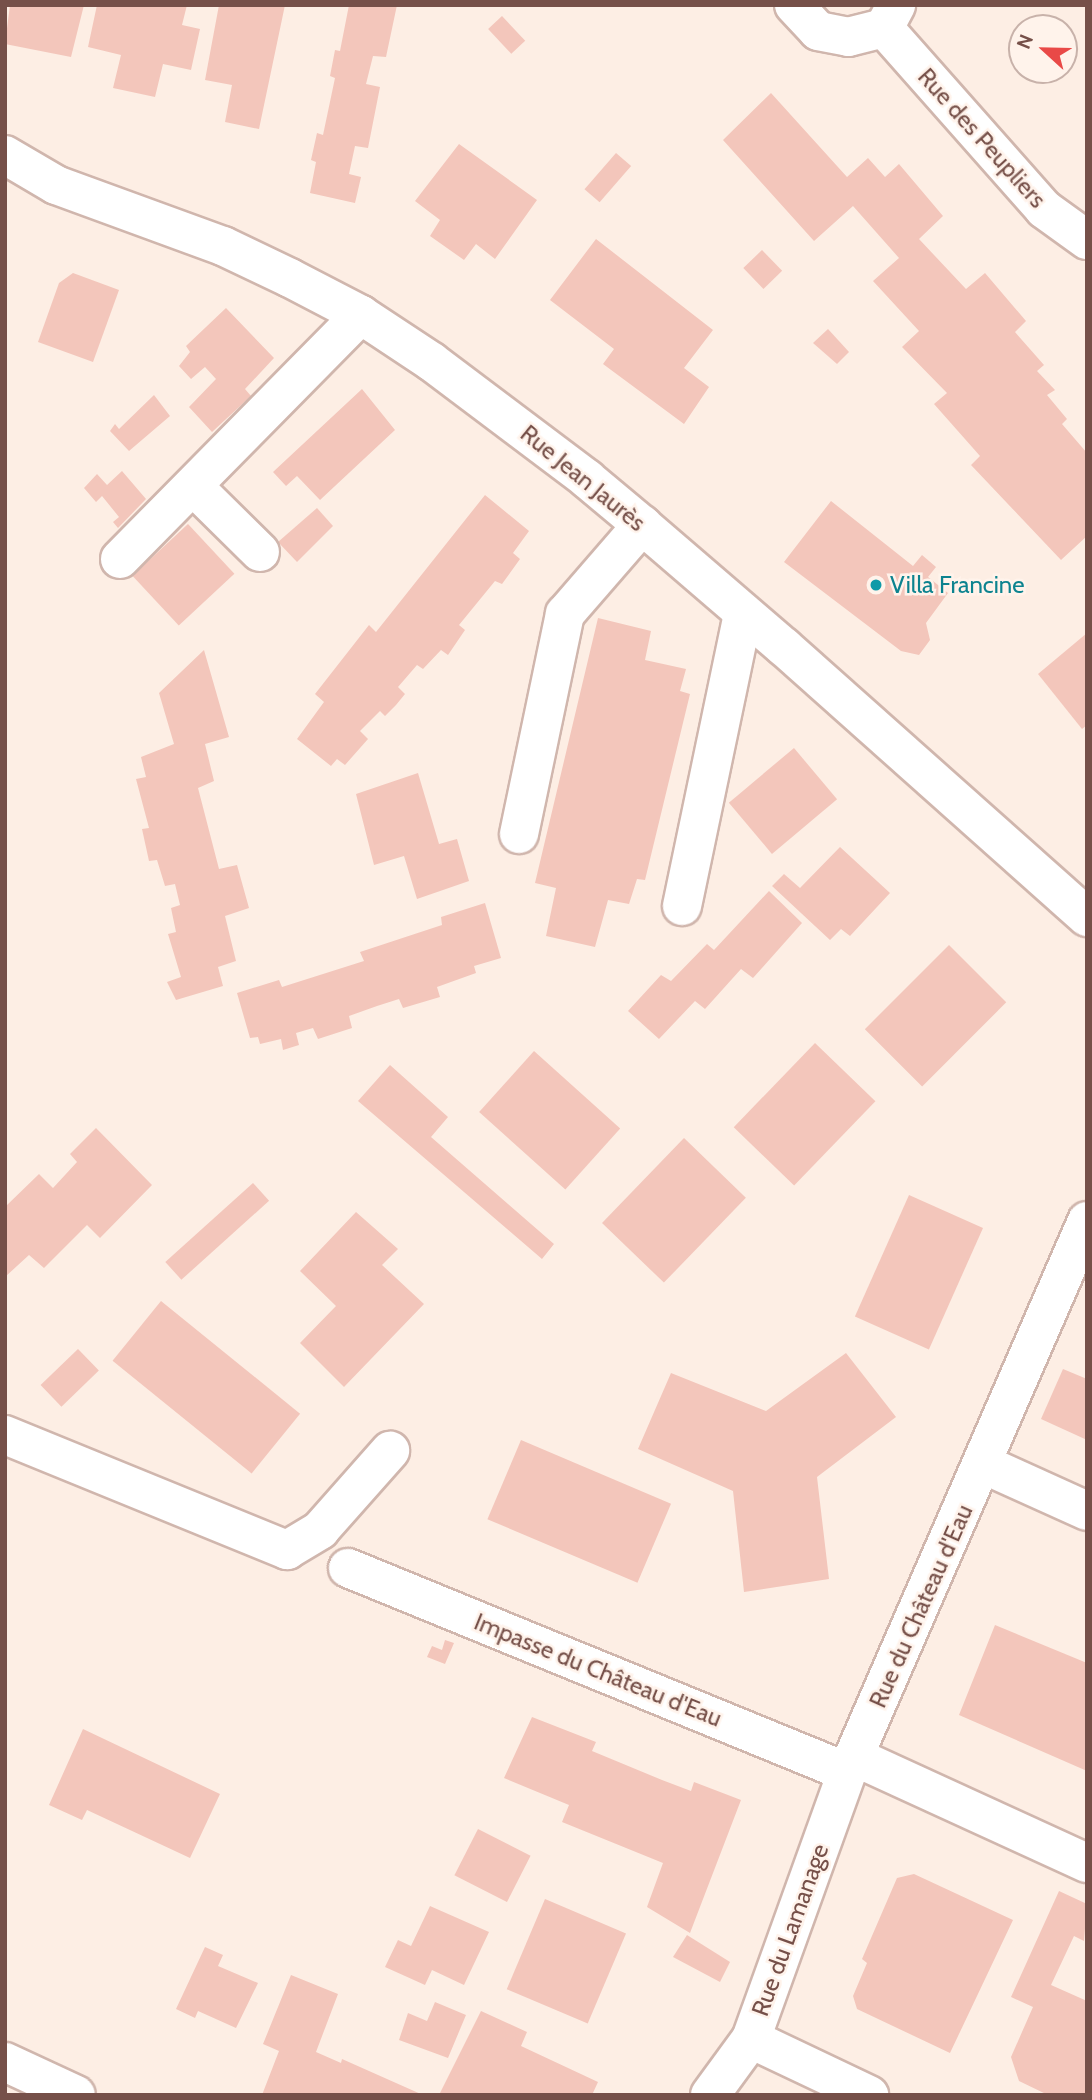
<!DOCTYPE html>
<html>
<head>
<meta charset="utf-8">
<style>
	body { margin:0 }
	#map { position:relative; width:1092px; height:2100px; overflow:hidden; background:#fdeee4; font-family:Cabin,sans-serif }
	div>[style] { position:absolute }
	.building>* { inset:0; background:#f3c6bb; transform-origin:0 0 }
	.roads { filter:drop-shadow(2px 0 #d0b6ad) drop-shadow(-2px 0 #d0b6ad) drop-shadow(0 2px #d0b6ad) drop-shadow(0 -2px #d0b6ad) }
	.minor>* { height:38px; margin:-19px; padding:0 19px; transform-origin:19px; border-radius:19px; background:#fff }
	.dots>* { width:19px; height:19px; translate:-50% -50%; box-sizing:border-box; border:4px solid #fff3eb; border-radius:50% }
	span { translate:-50% -50%; white-space:nowrap; text-align:center; line-height:1.15; -webkit-text-stroke:5px #fff3eb; paint-order:stroke }
	.street-label { font-size:24px; color:#765049 }
	.culture-label { font-size:24px; color:#0d838f }
	.left { translate:0 -50%; text-align:left }
	.frame { position:absolute; inset:0; border:7px solid #765049; pointer-events:none }
	.north { position:absolute; left:1008px; top:14px; width:70px; height:70px; box-sizing:border-box; background:#fff3eb; border:2px solid #c8b2aa; border-radius:50%; rotate:292deg; font-size:19px; font-weight:700; line-height:28px; text-align:center; color:#765049 }
	.north::after { content:''; display:block; margin:auto; width:24px; height:32px; background:#e94947; clip-path:polygon(50% 0,100% 100%,50% 72%,0 100%) }
</style>
</head>
<body>
<div id="map">
	<div class="building">
		<div style="clip-path:polygon(10px 5px,84px 5px,71px 57px,5px 44px)"></div>
		<div style="clip-path:polygon(97px 5px,187px 5px,182px 25px,200px 29px,191px 70px,163px 64px,155px 97px,113px 88px,121px 55px,88px 47px)"></div>
		<div style="clip-path:polygon(219px 5px,285px 5px,259px 129px,225px 122px,232px 85px,205px 80px)"></div>
		<div style="clip-path:polygon(349px 5px,397px 5px,386px 57px,373px 56px,366px 84px,380px 87px,368px 148px,355px 146px,349px 174px,361px 177px,355px 203px,310px 193px,316px 162px,311px 160px,317px 133px,323px 135px,335px 78px,330px 76px,335px 50px,340px 51px)"></div>
		<div style="left:502px;top:16px;width:34px;height:19px;rotate:47deg"></div>
		<div style="clip-path:polygon(771px 93px,847px 177px,868px 158px,885px 177px,899px 164px,943px 216px,919px 239px,966px 289px,985px 273px,1026px 321px,1015px 332px,1044px 365px,1037px 371px,1055px 390px,1047px 395px,1067px 419px,1062px 424px,1087px 453px,1087px 536px,1061px 560px,971px 465px,980px 456px,934px 404px,947px 393px,902px 347px,919px 331px,873px 281px,899px 258px,853px 206px,814px 241px,723px 140px)"></div>
		<div style="clip-path:polygon(459px 144px,537px 200px,495px 259px,476px 244px,464px 260px,430px 236px,440px 220px,415px 201px)"></div>
		<div style="left:616px;top:153px;width:20px;height:48px;rotate:41deg"></div>
		<div style="clip-path:polygon(596px 239px,713px 330px,684px 368px,709px 387px,684px 424px,603px 364px,614px 349px,550px 300px)"></div>
		<div style="left:762px;top:250px;width:29px;height:26px;rotate:46deg"></div>
		<div style="clip-path:polygon(73px 273px,119px 290px,93px 362px,38px 342px,59px 283px)"></div>
		<div style="clip-path:polygon(226px 308px,274px 358px,245px 389px,251px 396px,212px 432px,189px 407px,216px 379px,205px 367px,191px 379px,179px 366px,190px 352px,186px 346px)"></div>
		<div style="clip-path:polygon(828px 329px,849px 352px,837px 364px,813px 343px)"></div>
		<div style="clip-path:polygon(362px 389px,395px 430px,320px 500px,297px 476px,286px 486px,273px 472px)"></div>
		<div style="clip-path:polygon(154px 395px,170px 416px,129px 451px,110px 431px,115px 424px,119px 429px)"></div>
		<div style="clip-path:polygon(122px 471px,146px 499px,118px 528px,113px 522px,119px 517px,102px 496px,96px 502px,84px 488px,97px 474px,107px 485px)"></div>
		<div style="clip-path:polygon(485px 495px,529px 531px,513px 553px,520px 559px,502px 584px,495px 581px,459px 625px,465px 630px,448px 655px,441px 650px,423px 669px,417px 665px,398px 687px,405px 694px,396px 705px,385px 716px,380px 711px,360px 731px,368px 739px,345px 765px,337px 759px,331px 766px,297px 739px,324px 702px,315px 694px,369px 625px,376px 632px)"></div>
		<div style="clip-path:polygon(831px 501px,913px 566px,922px 555px,936px 567px,928px 577px,948px 593px,926px 623px,930px 640px,919px 655px,901px 651px,784px 562px)"></div>
		<div style="clip-path:polygon(317px 508px,333px 526px,297px 562px,278px 542px)"></div>
		<div style="left:188px;top:524px;width:68px;height:76px;rotate:47deg"></div>
		<div style="clip-path:polygon(598px 618px,651px 631px,645px 660px,686px 669px,680px 691px,690px 694px,645px 880px,637px 879px,629px 904px,608px 900px,595px 947px,546px 936px,556px 888px,535px 883px)"></div>
		<div style="clip-path:polygon(1087px 633px,1087px 725px,1082px 729px,1038px 674px)"></div>
		<div style="clip-path:polygon(204px 650px,229px 737px,205px 744px,214px 781px,198px 788px,219px 869px,237px 865px,249px 908px,225px 916px,236px 961px,218px 967px,223px 986px,176px 1000px,167px 982px,181px 977px,168px 934px,176px 932px,171px 908px,180px 905px,175px 884px,165px 886px,157px 860px,149px 861px,142px 829px,149px 828px,136px 779px,146px 777px,141px 757px,174px 744px,159px 693px)"></div>
		<div style="left:794px;top:748px;width:67px;height:85px;rotate:50deg"></div>
		<div style="clip-path:polygon(418px 773px,439px 844px,457px 839px,469px 881px,417px 899px,404px 856px,374px 865px,356px 794px)"></div>
		<div style="clip-path:polygon(840px 847px,890px 893px,850px 936px,841px 929px,830px 940px,772px 886px,784px 874px,800px 888px)"></div>
		<div style="clip-path:polygon(769px 891px,802px 923px,753px 978px,741px 969px,705px 1009px,695px 1001px,659px 1039px,628px 1011px,661px 975px,671px 981px,707px 944px,714px 950px)"></div>
		<div style="clip-path:polygon(485px 903px,501px 958px,474px 966px,476px 973px,437px 987px,440px 997px,403px 1008px,399px 999px,377px 1006px,349px 1016px,352px 1028px,318px 1039px,313px 1028px,296px 1033px,299px 1045px,283px 1050px,281px 1039px,260px 1044px,258px 1037px,250px 1038px,237px 993px,279px 980px,282px 987px,364px 961px,360px 952px,442px 925px,441px 917px)"></div>
		<div style="left:949px;top:945px;width:81px;height:119px;rotate:45deg"></div>
		<div style="left:815px;top:1043px;width:84px;height:117px;rotate:44deg"></div>
		<div style="left:534px;top:1051px;width:116px;height:82px;rotate:42deg"></div>
		<div style="clip-path:polygon(390px 1065px,448px 1117px,431px 1137px,554px 1244px,542px 1259px,358px 1101px)"></div>
		<div style="clip-path:polygon(96px 1128px,152px 1185px,100px 1238px,87px 1225px,44px 1268px,29px 1255px,5px 1277px,5px 1207px,39px 1174px,53px 1188px,77px 1162px,70px 1154px)"></div>
		<div style="left:684px;top:1138px;width:86px;height:118px;rotate:44deg"></div>
		<div style="left:253px;top:1183px;width:24px;height:118px;rotate:48deg"></div>
		<div style="left:909px;top:1195px;width:81px;height:133px;rotate:24deg"></div>
		<div style="clip-path:polygon(356px 1212px,398px 1249px,382px 1265px,424px 1304px,344px 1387px,300px 1343px,336px 1306px,300px 1271px)"></div>
		<div style="left:161px;top:1301px;width:179px;height:77px;rotate:39deg"></div>
		<div style="left:78px;top:1349px;width:30px;height:52px;rotate:46deg"></div>
		<div style="clip-path:polygon(846px 1353px,896px 1417px,817px 1477px,829px 1579px,744px 1592px,733px 1491px,638px 1449px,671px 1373px,766px 1411px)"></div>
		<div style="clip-path:polygon(1063px 1369px,1087px 1379px,1087px 1440px,1041px 1419px)"></div>
		<div style="left:521px;top:1440px;width:163px;height:86px;rotate:23deg"></div>
		<div style="clip-path:polygon(995px 1625px,1087px 1663px,1087px 1771px,959px 1715px)"></div>
		<div style="clip-path:polygon(445px 1640px,454px 1643px,445px 1664px,427px 1657px,432px 1646px,442px 1650px)"></div>
		<div style="clip-path:polygon(532px 1717px,596px 1742px,592px 1751px,662px 1780px,691px 1791px,694px 1782px,741px 1800px,690px 1933px,647px 1907px,663px 1863px,562px 1822px,569px 1805px,504px 1778px)"></div>
		<div style="clip-path:polygon(83px 1729px,220px 1794px,190px 1858px,87px 1810px,82px 1820px,49px 1805px)"></div>
		<div style="left:478px;top:1829px;width:59px;height:52px;rotate:27deg"></div>
		<div style="clip-path:polygon(914px 1874px,1013px 1920px,950px 2053px,857px 2009px,853px 1996px,867px 1963px,862px 1959px,897px 1878px)"></div>
		<div style="clip-path:polygon(1059px 1891px,1087px 1904px,1084px 1941px,1074px 1936px,1051px 1985px,1087px 2001px,1087px 2095px,1048px 2095px,1019px 2081px,1011px 2057px,1033px 2007px,1011px 1997px)"></div>
		<div style="left:545px;top:1899px;width:88px;height:98px;rotate:23deg"></div>
		<div style="clip-path:polygon(430px 1906px,489px 1932px,464px 1985px,432px 1970px,425px 1985px,385px 1967px,398px 1940px,411px 1946px)"></div>
		<div style="clip-path:polygon(687px 1935px,730px 1962px,720px 1982px,673px 1957px)"></div>
		<div style="clip-path:polygon(205px 1947px,223px 1955px,218px 1966px,258px 1983px,236px 2028px,198px 2011px,195px 2018px,176px 2009px)"></div>
		<div style="clip-path:polygon(291px 1975px,338px 1994px,316px 2052px,341px 2063px,342px 2059px,423px 2095px,262px 2095px,279px 2051px,263px 2044px)"></div>
		<div style="clip-path:polygon(435px 2002px,466px 2015px,448px 2058px,399px 2040px,408px 2013px,427px 2021px)"></div>
		<div style="clip-path:polygon(481px 2011px,527px 2032px,521px 2046px,598px 2082px,592px 2095px,439px 2095px)"></div>
	</div>
	<div class="roads">
		<div class="minor">
			<div style="left:794px;top:5px;width:35px;rotate:47deg"></div>
			<div style="left:818px;top:31px;width:31px;rotate:11deg"></div>
			<div style="left:848px;top:37px;width:37px;rotate:-14deg"></div>
			<div style="left:884px;top:28px;width:26px;rotate:-62deg"></div>
			<div style="left:884px;top:28px;width:242px;rotate:48.5deg"></div>
			<div style="left:1044px;top:209px;width:53px;rotate:35.8deg"></div>
			<div style="left:5px;top:155px;width:59px;rotate:30.5deg"></div>
			<div style="left:56px;top:185px;width:178px;rotate:20.1deg"></div>
			<div style="left:223px;top:246px;width:74px;rotate:25.5deg"></div>
			<div style="left:290px;top:278px;width:80px;rotate:27.5deg"></div>
			<div style="left:361px;top:315px;width:85px;rotate:33.5deg"></div>
			<div style="left:432px;top:362px;width:194px;rotate:37deg"></div>
			<div style="left:587px;top:479px;width:72px;rotate:39.9deg"></div>
			<div style="left:642px;top:525px;width:187px;rotate:40.7deg"></div>
			<div style="left:784px;top:647px;width:406px;rotate:41.7deg"></div>
			<div style="left:193px;top:486px;width:94px;rotate:44.6deg"></div>
			<div style="left:120px;top:559px;width:343px;rotate:-45.4deg"></div>
			<div style="left:519px;top:834px;width:225px;rotate:-78.2deg"></div>
			<div style="left:565px;top:614px;width:118px;rotate:-49.1deg"></div>
			<div style="left:682px;top:906px;width:299px;rotate:-78.2deg"></div>
			<div style="left:5px;top:1435px;width:305px;rotate:22.2deg"></div>
			<div style="left:287px;top:1550px;width:39px;rotate:-31deg"></div>
			<div style="left:320px;top:1530px;width:106px;rotate:-48.5deg"></div>
			<div style="left:983px;top:1464px;width:114px;rotate:24.3deg"></div>
			<div style="left:348px;top:1568px;width:539px;rotate:22.24deg"></div>
			<div style="left:855px;top:1757px;width:255px;rotate:24.6deg"></div>
			<div style="left:751px;top:2039px;width:131px;rotate:25.4deg"></div>
			<div style="left:5px;top:2062px;width:78px;rotate:24.9deg"></div>
			<div style="left:710px;top:2095px;width:69px;rotate:-53.8deg"></div>
			<div style="left:751px;top:2039px;width:284px;rotate:-70.2deg"></div>
			<div style="left:847px;top:1772px;width:601px;rotate:-66.46deg"></div>
		</div>
	</div>
	<div class="dots">
		<div style="left:876px;top:585px;background:#0f9aa8"></div>
	</div>
	<div class="street-label">
		<span style="left:982px;top:138px;rotate:48deg">Rue des Peupliers</span>
		<span style="left:583px;top:478px;rotate:39deg">Rue Jean Jaurès</span>
		<span style="left:921px;top:1606px;rotate:-66deg">Rue du Château d'Eau</span>
		<span style="left:598px;top:1670px;rotate:22deg">Impasse du Château d'Eau</span>
		<span style="left:790px;top:1930px;rotate:-70deg">Rue du Lamanage</span>
	</div>
	<div class="culture-label">
		<span class="left" style="left:890px;top:585px">Villa Francine</span>
	</div>
	<div class="frame"></div>
	<div class="north">N</div>
</div>
</body>
</html>
